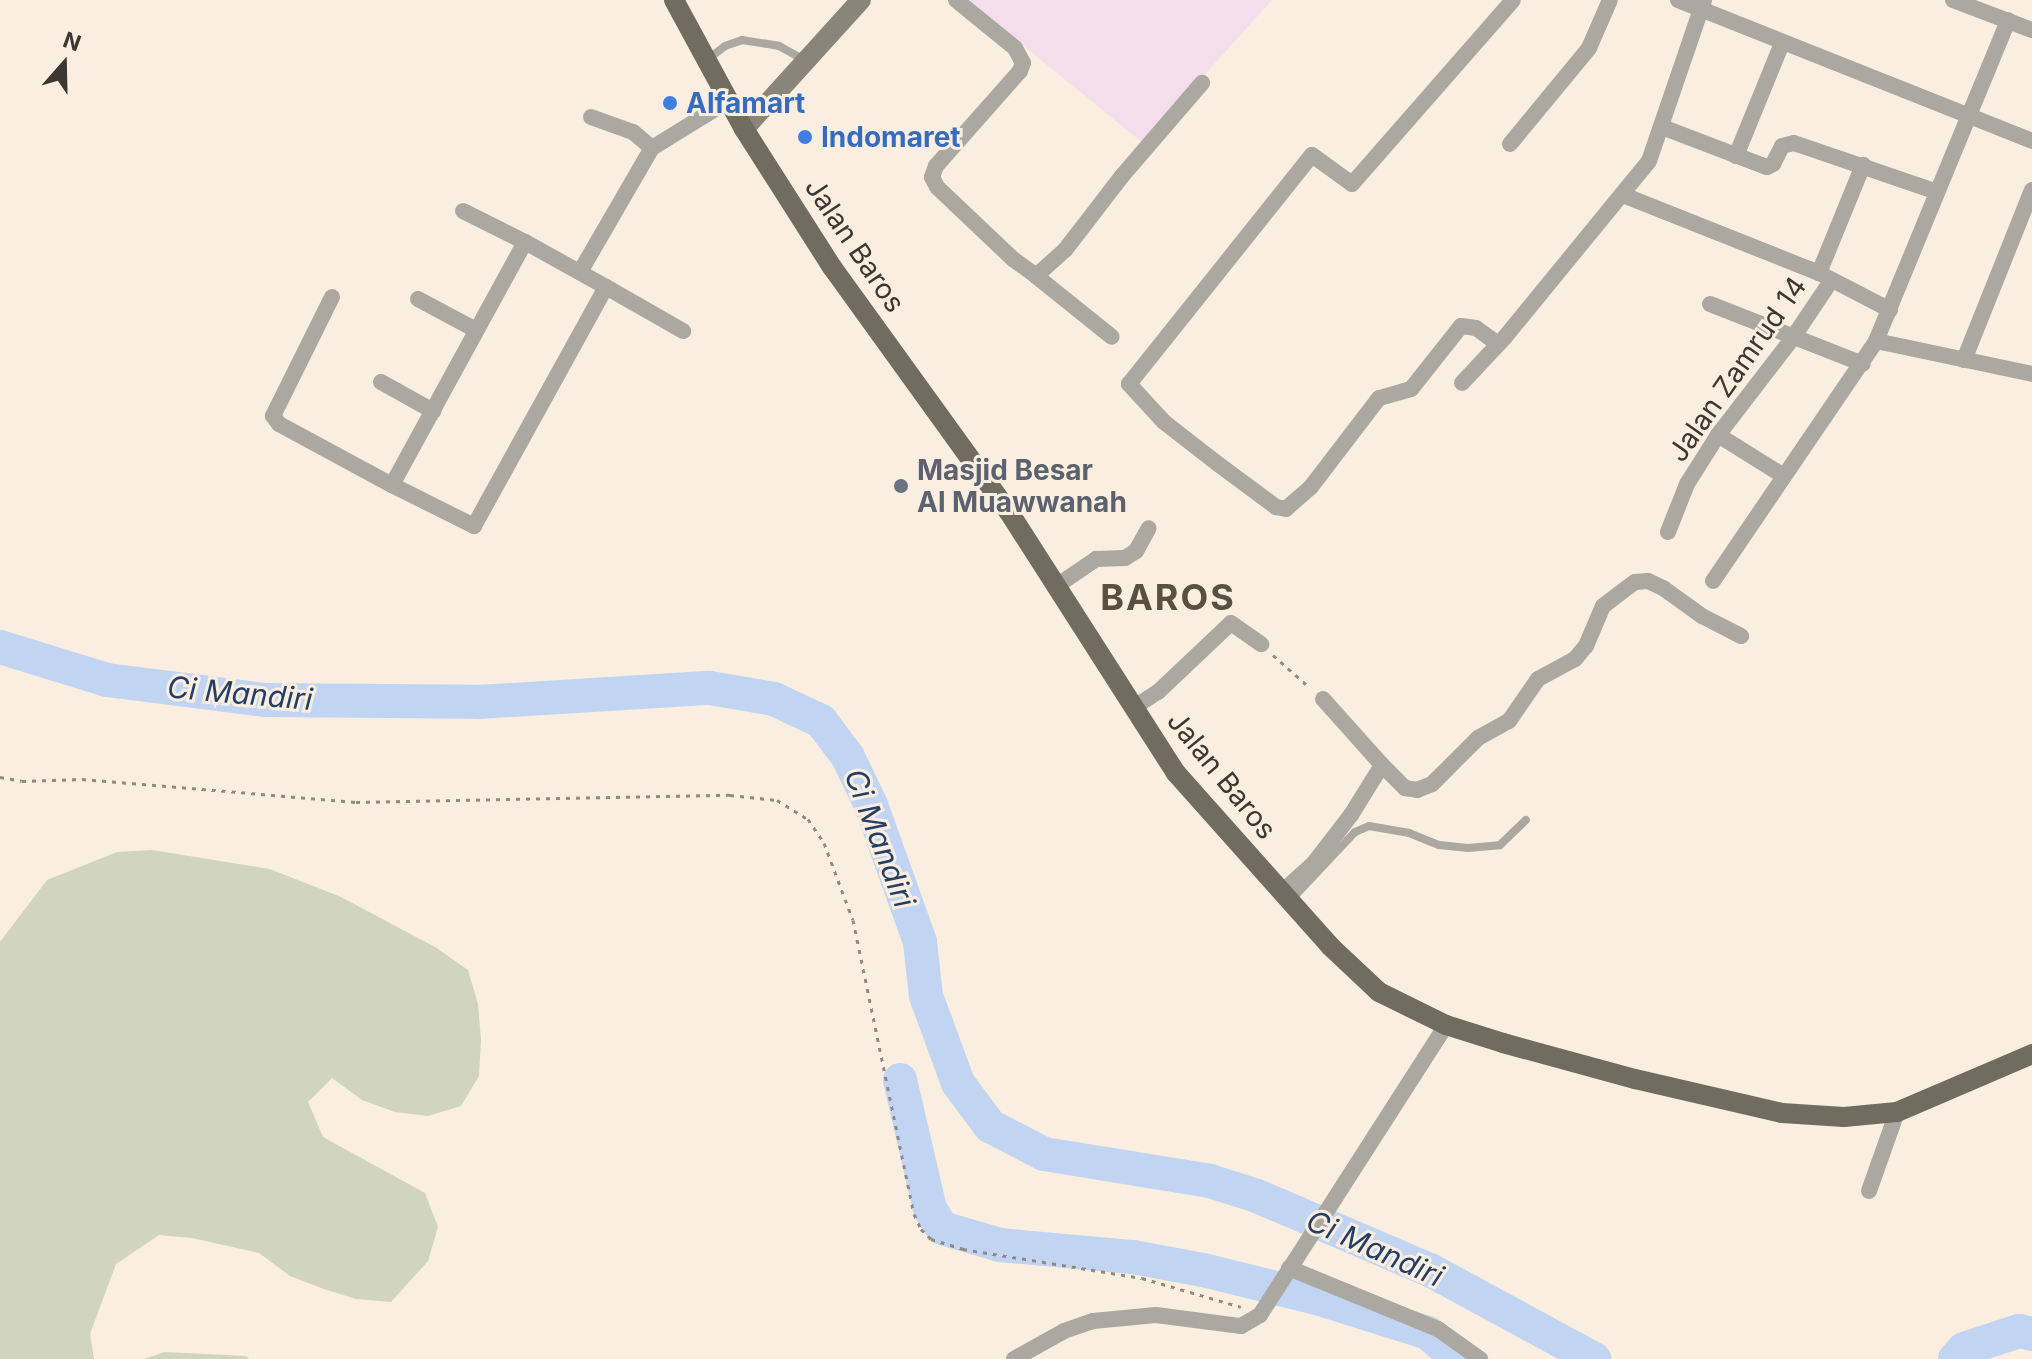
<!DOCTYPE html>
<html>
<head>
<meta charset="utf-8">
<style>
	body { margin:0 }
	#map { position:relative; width:2032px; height:1359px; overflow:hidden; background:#f9eedf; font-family:Inter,sans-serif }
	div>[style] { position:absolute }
	.education>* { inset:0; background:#f5deeb }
	.green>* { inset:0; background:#d1d4bf }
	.river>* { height:34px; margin:-17px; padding:0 17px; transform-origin:17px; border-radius:17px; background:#c1d4f2 }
	.path>* { height:3px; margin-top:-1.5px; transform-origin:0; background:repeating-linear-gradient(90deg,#928a80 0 4px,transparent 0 10px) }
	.lane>* { height:8px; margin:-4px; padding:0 4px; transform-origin:4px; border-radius:4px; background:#aaa8a1 }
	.street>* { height:16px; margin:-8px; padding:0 8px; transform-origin:8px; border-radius:8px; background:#aaa8a1 }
	.secondary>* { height:20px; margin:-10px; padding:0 10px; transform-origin:10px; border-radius:10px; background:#89857b }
	.primary>* { height:20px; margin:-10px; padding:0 10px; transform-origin:10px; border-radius:10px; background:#716c60 }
	.dots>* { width:22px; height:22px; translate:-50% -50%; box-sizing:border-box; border:4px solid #f9eedf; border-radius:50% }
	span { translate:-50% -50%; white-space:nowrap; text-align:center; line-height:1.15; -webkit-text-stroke:6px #f9eedf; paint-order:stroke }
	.shop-label { font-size:28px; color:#366cbe; font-weight:700 }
	.left { translate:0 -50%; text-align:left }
	.street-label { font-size:28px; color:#3c3731 }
	.worship-label { font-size:28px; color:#5b616d; font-weight:700 }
	.water-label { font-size:30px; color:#243e66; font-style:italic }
	.district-label { font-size:36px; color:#595043; font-weight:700; letter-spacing:2px }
	.north { position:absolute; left:24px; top:24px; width:80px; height:80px; -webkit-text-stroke:6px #f9eedf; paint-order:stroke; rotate:20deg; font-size:22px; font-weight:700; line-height:32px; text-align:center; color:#3c3731 }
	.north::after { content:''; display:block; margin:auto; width:28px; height:36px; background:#3c3731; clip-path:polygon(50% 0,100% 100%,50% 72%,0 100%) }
</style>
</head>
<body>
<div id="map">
	<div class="education">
		<div style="clip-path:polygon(967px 0,1272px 0,1143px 143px)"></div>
	</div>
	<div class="green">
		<div style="clip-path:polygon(152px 850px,270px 869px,341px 897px,435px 947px,468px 970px,478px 1004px,481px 1040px,479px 1076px,461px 1106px,428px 1116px,395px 1112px,362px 1100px,332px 1078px,308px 1102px,323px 1137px,425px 1193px,438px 1227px,428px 1261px,391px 1302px,356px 1299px,324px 1289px,290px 1276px,259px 1253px,192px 1238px,159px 1235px,116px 1264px,90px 1334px,94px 1359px,0 1359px,0 942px,47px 880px,117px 852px)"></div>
		<div style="clip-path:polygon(165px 1352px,246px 1356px,249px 1359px,144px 1359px)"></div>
	</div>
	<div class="river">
		<div style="left:0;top:647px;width:112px;rotate:17.1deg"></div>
		<div style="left:107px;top:680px;width:159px;rotate:7.2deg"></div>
		<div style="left:265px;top:700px;width:213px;rotate:0.5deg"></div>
		<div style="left:478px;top:702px;width:232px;rotate:-3.5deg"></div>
		<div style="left:710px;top:688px;width:65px;rotate:9.8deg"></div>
		<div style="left:774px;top:699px;width:52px;rotate:25.1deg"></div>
		<div style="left:821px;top:721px;width:45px;rotate:53.1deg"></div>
		<div style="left:848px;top:757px;width:53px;rotate:64.4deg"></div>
		<div style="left:871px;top:805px;width:145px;rotate:70.3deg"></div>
		<div style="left:920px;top:942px;width:54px;rotate:83.7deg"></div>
		<div style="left:926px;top:996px;width:93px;rotate:69.8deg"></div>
		<div style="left:958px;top:1083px;width:54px;rotate:53.3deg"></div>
		<div style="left:990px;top:1126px;width:61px;rotate:27.4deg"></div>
		<div style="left:1044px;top:1154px;width:168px;rotate:9.2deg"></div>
		<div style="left:1210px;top:1181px;width:49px;rotate:17.7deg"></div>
		<div style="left:1257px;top:1196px;width:188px;rotate:23.2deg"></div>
		<div style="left:1430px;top:1270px;width:187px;rotate:28.5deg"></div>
		<div style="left:900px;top:1080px;width:132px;rotate:76.9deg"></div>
		<div style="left:930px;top:1209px;width:22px;rotate:58deg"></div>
		<div style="left:942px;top:1228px;width:60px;rotate:16.3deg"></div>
		<div style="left:1000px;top:1245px;width:134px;rotate:5.2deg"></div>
		<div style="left:1133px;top:1257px;width:71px;rotate:10.5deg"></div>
		<div style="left:1203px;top:1270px;width:117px;rotate:13.8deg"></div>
		<div style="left:1317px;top:1298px;width:116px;rotate:17.5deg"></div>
		<div style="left:1428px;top:1333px;width:40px;rotate:41deg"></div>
		<div style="left:1955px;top:1359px;width:13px;rotate:-48deg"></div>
		<div style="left:1964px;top:1349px;width:58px;rotate:-18.1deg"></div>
		<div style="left:2019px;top:1331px;width:13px;rotate:13deg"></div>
	</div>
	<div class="path">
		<div style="left:1273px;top:655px;width:48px;rotate:41.6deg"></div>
		<div style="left:0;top:777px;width:22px;rotate:10deg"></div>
		<div style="left:22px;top:781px;width:60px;rotate:-1.9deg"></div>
		<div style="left:82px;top:779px;width:275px;rotate:4.8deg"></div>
		<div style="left:356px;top:802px;width:374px;rotate:-1.1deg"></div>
		<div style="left:730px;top:795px;width:47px;rotate:6.1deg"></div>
		<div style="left:777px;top:800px;width:36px;rotate:32deg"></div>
		<div style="left:808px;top:819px;width:29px;rotate:56deg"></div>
		<div style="left:824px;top:843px;width:82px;rotate:69.4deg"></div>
		<div style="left:853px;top:920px;width:300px;rotate:78.3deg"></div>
		<div style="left:914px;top:1214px;width:17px;rotate:65deg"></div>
		<div style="left:921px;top:1229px;width:14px;rotate:45deg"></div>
		<div style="left:931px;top:1239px;width:34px;rotate:17deg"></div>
		<div style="left:963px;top:1249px;width:181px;rotate:9.2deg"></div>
		<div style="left:1142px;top:1278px;width:103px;rotate:16.3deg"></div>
	</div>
	<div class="lane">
		<div style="left:708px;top:59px;width:21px;rotate:-37deg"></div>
		<div style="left:725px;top:46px;width:18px;rotate:-19deg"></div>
		<div style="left:742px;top:40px;width:37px;rotate:9deg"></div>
		<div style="left:779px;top:46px;width:29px;rotate:29deg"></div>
		<div style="left:1291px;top:900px;width:93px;rotate:-46.7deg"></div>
		<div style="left:1355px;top:832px;width:15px;rotate:-23deg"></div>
		<div style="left:1369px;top:826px;width:41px;rotate:9.9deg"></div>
		<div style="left:1409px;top:833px;width:32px;rotate:22deg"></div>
		<div style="left:1439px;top:845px;width:29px;rotate:6deg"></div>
		<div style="left:1468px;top:848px;width:32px;rotate:-5deg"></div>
		<div style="left:1500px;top:845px;width:36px;rotate:-44deg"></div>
	</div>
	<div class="street">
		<div style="left:956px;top:0;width:76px;rotate:39.1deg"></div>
		<div style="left:1015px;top:48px;width:17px;rotate:62deg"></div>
		<div style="left:1023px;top:63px;width:9px;rotate:111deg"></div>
		<div style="left:1020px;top:71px;width:127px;rotate:131.5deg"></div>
		<div style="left:936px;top:166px;width:12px;rotate:110deg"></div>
		<div style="left:932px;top:177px;width:11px;rotate:63deg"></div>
		<div style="left:937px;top:187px;width:105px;rotate:43.5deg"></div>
		<div style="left:1013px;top:259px;width:29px;rotate:36deg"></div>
		<div style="left:1036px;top:276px;width:39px;rotate:-42deg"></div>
		<div style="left:1065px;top:250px;width:93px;rotate:-52.4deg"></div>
		<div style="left:1122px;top:176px;width:123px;rotate:-49.3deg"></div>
		<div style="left:1678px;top:0;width:381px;rotate:21.7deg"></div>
		<div style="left:1953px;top:0;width:85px;rotate:20.8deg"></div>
		<div style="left:591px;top:117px;width:45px;rotate:19.7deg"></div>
		<div style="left:633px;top:132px;width:25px;rotate:40deg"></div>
		<div style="left:1662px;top:127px;width:112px;rotate:20.9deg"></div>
		<div style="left:1767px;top:167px;width:7px;rotate:-27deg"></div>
		<div style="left:1773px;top:164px;width:20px;rotate:-63deg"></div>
		<div style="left:1782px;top:146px;width:12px;rotate:-14deg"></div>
		<div style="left:1794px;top:143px;width:151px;rotate:18.9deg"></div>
		<div style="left:1510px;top:144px;width:124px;rotate:-50.5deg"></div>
		<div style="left:1589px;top:48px;width:52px;rotate:-66.4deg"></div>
		<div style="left:1736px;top:156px;width:122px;rotate:-67.8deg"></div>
		<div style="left:1623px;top:195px;width:211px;rotate:21.7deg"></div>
		<div style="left:1819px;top:273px;width:80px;rotate:27.5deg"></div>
		<div style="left:463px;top:211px;width:69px;rotate:26.6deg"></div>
		<div style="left:580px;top:272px;width:143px;rotate:-59.9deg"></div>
		<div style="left:652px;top:148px;width:89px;rotate:-31.7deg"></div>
		<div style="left:1819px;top:273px;width:117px;rotate:-67.8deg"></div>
		<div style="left:1036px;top:276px;width:97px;rotate:38.8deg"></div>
		<div style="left:606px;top:287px;width:89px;rotate:29.7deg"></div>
		<div style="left:332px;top:297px;width:133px;rotate:116.4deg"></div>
		<div style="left:273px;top:416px;width:10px;rotate:53deg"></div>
		<div style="left:279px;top:424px;width:128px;rotate:28.4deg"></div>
		<div style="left:392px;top:485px;width:92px;rotate:26.6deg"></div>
		<div style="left:474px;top:526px;width:273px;rotate:-61.1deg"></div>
		<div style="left:606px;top:287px;width:93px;rotate:-150.9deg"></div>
		<div style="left:525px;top:242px;width:277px;rotate:118.7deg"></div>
		<div style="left:418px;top:299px;width:66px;rotate:28.1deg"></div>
		<div style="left:1710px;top:304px;width:164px;rotate:21.4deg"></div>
		<div style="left:1876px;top:341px;width:159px;rotate:11.9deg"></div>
		<div style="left:1498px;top:344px;width:27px;rotate:-144deg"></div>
		<div style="left:1476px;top:328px;width:15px;rotate:-172deg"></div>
		<div style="left:1461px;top:326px;width:80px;rotate:128.4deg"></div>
		<div style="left:1411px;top:389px;width:33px;rotate:164deg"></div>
		<div style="left:1379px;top:398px;width:112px;rotate:127.4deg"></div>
		<div style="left:1311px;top:487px;width:33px;rotate:139deg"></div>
		<div style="left:1286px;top:509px;width:10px;rotate:-169deg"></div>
		<div style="left:1276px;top:507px;width:72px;rotate:-143.4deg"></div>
		<div style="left:1218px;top:464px;width:68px;rotate:-142.1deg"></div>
		<div style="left:1164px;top:422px;width:52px;rotate:-132.6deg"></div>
		<div style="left:1129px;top:384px;width:293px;rotate:-51.4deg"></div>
		<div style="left:1312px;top:155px;width:49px;rotate:35.9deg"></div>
		<div style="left:1352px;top:184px;width:244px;rotate:-48.8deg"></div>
		<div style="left:1964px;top:360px;width:183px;rotate:-68.2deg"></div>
		<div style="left:381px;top:382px;width:60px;rotate:29.1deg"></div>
		<div style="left:1462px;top:383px;width:63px;rotate:-46.9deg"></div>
		<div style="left:1505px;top:337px;width:227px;rotate:-50.7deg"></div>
		<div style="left:1649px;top:161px;width:170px;rotate:-71.1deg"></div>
		<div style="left:1718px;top:435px;width:75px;rotate:32deg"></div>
		<div style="left:1668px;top:532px;width:52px;rotate:-68.4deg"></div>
		<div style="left:1687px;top:484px;width:58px;rotate:-57.7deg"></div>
		<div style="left:1718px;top:435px;width:121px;rotate:-52.4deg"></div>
		<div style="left:1792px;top:339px;width:70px;rotate:-56.1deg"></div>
		<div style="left:1713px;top:581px;width:290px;rotate:-55.8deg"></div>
		<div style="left:1876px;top:341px;width:347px;rotate:-67.6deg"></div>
		<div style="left:1055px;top:587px;width:50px;rotate:-34.3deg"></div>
		<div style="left:1096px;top:559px;width:29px;rotate:-2deg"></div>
		<div style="left:1125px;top:558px;width:13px;rotate:-32deg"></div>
		<div style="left:1136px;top:551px;width:26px;rotate:-61deg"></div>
		<div style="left:1323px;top:699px;width:89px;rotate:48.2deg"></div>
		<div style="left:1133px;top:708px;width:30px;rotate:-33deg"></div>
		<div style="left:1158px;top:692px;width:100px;rotate:-43.4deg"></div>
		<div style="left:1231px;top:623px;width:37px;rotate:35deg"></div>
		<div style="left:1282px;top:892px;width:43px;rotate:-42.2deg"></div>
		<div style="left:1314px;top:863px;width:61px;rotate:-52.4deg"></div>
		<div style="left:1351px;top:815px;width:59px;rotate:-58.2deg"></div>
		<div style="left:1382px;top:765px;width:33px;rotate:45deg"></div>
		<div style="left:1405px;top:788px;width:12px;rotate:9deg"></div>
		<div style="left:1417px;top:790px;width:16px;rotate:-22deg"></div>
		<div style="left:1432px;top:784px;width:65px;rotate:-45deg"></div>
		<div style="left:1478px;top:738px;width:35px;rotate:-29deg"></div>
		<div style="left:1509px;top:721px;width:51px;rotate:-55.4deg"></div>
		<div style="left:1538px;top:679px;width:42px;rotate:-28.4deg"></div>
		<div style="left:1575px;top:659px;width:17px;rotate:-50deg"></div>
		<div style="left:1586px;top:646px;width:43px;rotate:-67deg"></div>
		<div style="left:1603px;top:606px;width:40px;rotate:-37deg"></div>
		<div style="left:1635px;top:582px;width:13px;rotate:-4deg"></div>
		<div style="left:1648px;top:581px;width:17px;rotate:25deg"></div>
		<div style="left:1663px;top:588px;width:48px;rotate:35.7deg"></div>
		<div style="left:1702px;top:616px;width:44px;rotate:27.1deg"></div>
		<div style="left:1869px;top:1191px;width:84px;rotate:-70.5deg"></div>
		<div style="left:1289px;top:1268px;width:161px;rotate:22.3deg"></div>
		<div style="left:1438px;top:1329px;width:52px;rotate:35.5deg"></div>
		<div style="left:1014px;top:1359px;width:57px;rotate:-29.2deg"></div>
		<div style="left:1064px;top:1331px;width:31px;rotate:-19deg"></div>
		<div style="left:1093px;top:1321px;width:63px;rotate:-5.4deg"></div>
		<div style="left:1156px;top:1315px;width:86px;rotate:7.4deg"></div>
		<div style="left:1241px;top:1326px;width:22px;rotate:-30deg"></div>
		<div style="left:1260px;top:1315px;width:345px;rotate:-57.3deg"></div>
	</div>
	<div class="secondary">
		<div style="left:744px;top:129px;width:174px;rotate:-47.8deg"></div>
	</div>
	<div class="primary">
		<div style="left:674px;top:0;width:147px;rotate:61.5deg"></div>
		<div style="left:744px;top:129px;width:164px;rotate:57.5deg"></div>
		<div style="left:832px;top:267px;width:302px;rotate:54.2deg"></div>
		<div style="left:1009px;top:512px;width:310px;rotate:57.4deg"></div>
		<div style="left:1176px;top:773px;width:232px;rotate:48.3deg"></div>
		<div style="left:1330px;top:946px;width:67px;rotate:43.2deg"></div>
		<div style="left:1379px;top:992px;width:75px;rotate:26.2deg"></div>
		<div style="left:1446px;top:1025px;width:60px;rotate:17.5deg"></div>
		<div style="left:1503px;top:1043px;width:137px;rotate:15.3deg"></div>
		<div style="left:1635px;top:1079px;width:151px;rotate:13deg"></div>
		<div style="left:1782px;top:1113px;width:62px;rotate:3.7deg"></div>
		<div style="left:1844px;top:1117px;width:53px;rotate:-5.4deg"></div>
		<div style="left:1897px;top:1112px;width:147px;rotate:-23.2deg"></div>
	</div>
	<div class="dots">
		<div style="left:670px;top:103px;background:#3f7fe0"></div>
		<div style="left:805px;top:137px;background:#3f7fe0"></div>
		<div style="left:901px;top:486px;background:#6b7280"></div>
	</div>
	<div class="shop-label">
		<span class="left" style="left:686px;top:103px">Alfamart</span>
		<span class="left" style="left:821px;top:137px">Indomaret</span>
	</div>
	<div class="street-label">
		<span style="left:855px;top:245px;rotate:56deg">Jalan Baros</span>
		<span style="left:1737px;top:369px;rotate:-55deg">Jalan Zamrud 14</span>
		<span style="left:1222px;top:775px;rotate:51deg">Jalan Baros</span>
	</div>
	<div class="worship-label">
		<span class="left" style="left:917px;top:486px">Masjid Besar<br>Al Muawwanah</span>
	</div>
	<div class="water-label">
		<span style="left:240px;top:693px;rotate:5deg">Ci Mandiri</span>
		<span style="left:880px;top:838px;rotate:69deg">Ci Mandiri</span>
		<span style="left:1375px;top:1248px;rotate:24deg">Ci Mandiri</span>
	</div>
	<div class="district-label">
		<span style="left:1168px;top:598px">BAROS</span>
	</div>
	<div class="north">N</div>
</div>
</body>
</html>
